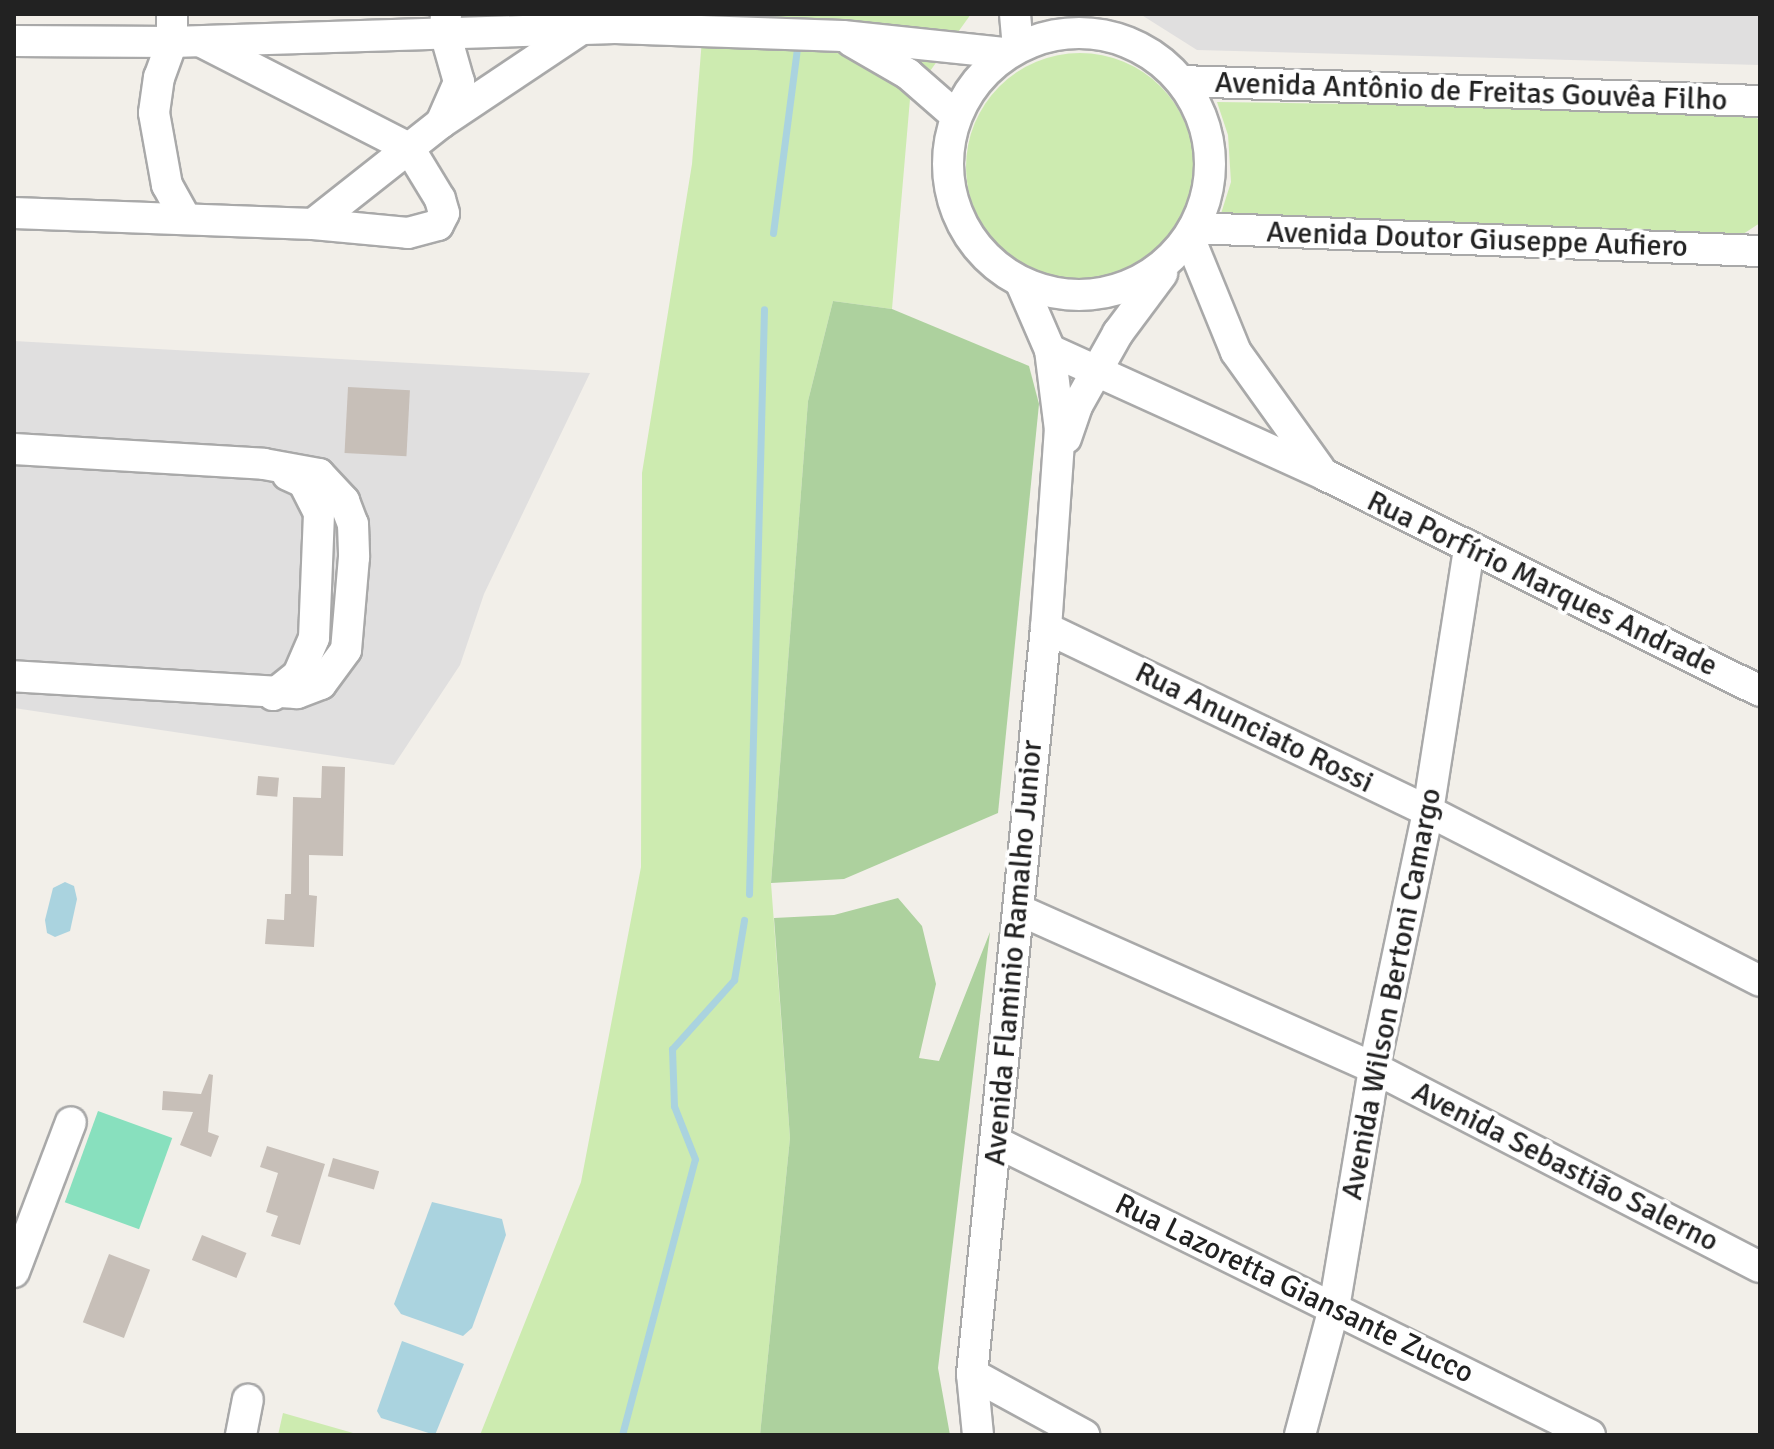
<!DOCTYPE html>
<html>
<head>
<meta charset="utf-8">
<style>
	body { margin:0 }
	#map { position:relative; width:1774px; height:1449px; overflow:hidden; background:#f2efe9; font-family:Signika,sans-serif }
	div>[style] { position:absolute }
	.residential>* { inset:0; background:#e0dfdf }
	.grass>* { inset:0; background:#cdebb0 }
	.round { border-radius:50% }
	.forest>* { inset:0; background:#add19e }
	.pitch>* { inset:0; background:#88e0be; transform-origin:0 0 }
	.water>* { inset:0; background:#aad3df }
	.stream>* { height:7px; margin:-3.5px; padding:0 3.5px; transform-origin:3.5px; border-radius:3.5px; background:#aad3df }
	.building>* { inset:0; background:#c7bfb8; transform-origin:0 0 }
	.roads { filter:drop-shadow(2px 0 #a9a9a9) drop-shadow(-2px 0 #a9a9a9) drop-shadow(0 2px #a9a9a9) drop-shadow(0 -2px #a9a9a9) }
	.minor>* { height:30px; margin:-15px; padding:0 15px; transform-origin:15px; border-radius:15px; background:#fff }
	.minor>.ring { margin:-15px; padding:0; box-sizing:content-box; background:none; border:30px solid #fff; border-radius:50% }
	span { translate:-50% -50%; white-space:nowrap; text-align:center; line-height:1.15; -webkit-text-stroke:8px #fff; paint-order:stroke }
	.street-label { font-size:30px; color:#222 }
	.frame { position:absolute; inset:0; border:16px solid #222; pointer-events:none }
</style>
</head>
<body>
<div id="map">
	<div class="residential">
		<div style="clip-path:polygon(1140px 14px,1760px 14px,1760px 65px,1197px 50px)"></div>
		<div style="clip-path:polygon(14px 341px,590px 373px,484px 594px,460px 665px,394px 765px,14px 708px)"></div>
	</div>
	<div class="grass">
		<div style="clip-path:polygon(704px 14px,971px 14px,910px 99px,892px 309px,833px 301px,808px 401px,771px 883px,790px 1138px,760px 1435px,480px 1435px,581px 1182px,641px 867px,642px 473px,692px 164px)"></div>
		<div class="round" style="left:966px;top:53px;width:228px;height:228px"></div>
		<div style="clip-path:polygon(1217px 102px,1742px 110px,1760px 120px,1760px 223px,1740px 236px,1218px 223px,1231px 182px,1228px 135px)"></div>
		<div style="clip-path:polygon(283px 1413px,360px 1435px,278px 1435px)"></div>
	</div>
	<div class="forest">
		<div style="clip-path:polygon(833px 301px,892px 309px,1029px 366px,1039px 404px,998px 813px,844px 879px,771px 883px,808px 401px)"></div>
		<div style="clip-path:polygon(898px 898px,922px 926px,936px 984px,919px 1058px,939px 1061px,990px 932px,938px 1368px,950px 1435px,760px 1435px,790px 1138px,774px 918px,834px 915px)"></div>
	</div>
	<div class="pitch">
		<div style="left:98px;top:1111px;width:79px;height:97px;rotate:20deg"></div>
	</div>
	<div class="water">
		<div style="clip-path:polygon(65px 882px,74px 886px,77px 899px,70px 931px,55px 937px,47px 933px,45px 920px,53px 888px)"></div>
		<div style="clip-path:polygon(432px 1202px,502px 1219px,506px 1235px,472px 1328px,463px 1336px,401px 1314px,394px 1304px)"></div>
		<div style="clip-path:polygon(402px 1341px,464px 1364px,435px 1435px,381px 1418px,377px 1411px)"></div>
	</div>
	<div class="stream">
		<div style="left:773px;top:233px;width:195px;rotate:-82.6deg"></div>
		<div style="left:749px;top:894px;width:585px;rotate:-88.53deg"></div>
		<div style="left:622px;top:1435px;width:285px;rotate:-75.2deg"></div>
		<div style="left:695px;top:1159px;width:57px;rotate:-111.6deg"></div>
		<div style="left:674px;top:1106px;width:57px;rotate:-92deg"></div>
		<div style="left:672px;top:1049px;width:93px;rotate:-48.1deg"></div>
		<div style="left:734px;top:980px;width:61px;rotate:-80.5deg"></div>
	</div>
	<div class="building">
		<div style="left:348px;top:387px;width:62px;height:66px;rotate:3deg"></div>
		<div style="clip-path:polygon(322px 766px,345px 767px,343px 856px,309px 855px,309px 895px,317px 896px,314px 947px,265px 944px,267px 919px,284px 920px,285px 894px,291px 894px,293px 797px,321px 798px)"></div>
		<div style="left:258px;top:776px;width:21px;height:19px;rotate:5deg"></div>
		<div style="clip-path:polygon(209px 1074px,213px 1075px,208px 1132px,219px 1136px,211px 1157px,180px 1145px,193px 1112px,162px 1110px,163px 1091px,201px 1094px)"></div>
		<div style="clip-path:polygon(267px 1146px,325px 1164px,300px 1245px,271px 1236px,278px 1216px,266px 1212px,278px 1173px,260px 1167px)"></div>
		<div style="left:333px;top:1158px;width:48px;height:19px;rotate:16deg"></div>
		<div style="left:202px;top:1235px;width:48px;height:27px;rotate:22deg"></div>
		<div style="left:109px;top:1254px;width:44px;height:73px;rotate:21deg"></div>
	</div>
	<div class="roads">
		<div class="minor">
			<div style="left:172px;top:14px;width:28px;rotate:90deg"></div>
			<div style="left:172px;top:42px;width:37px;rotate:110deg"></div>
			<div style="left:159px;top:77px;width:36px;rotate:98deg"></div>
			<div style="left:154px;top:113px;width:73px;rotate:79.8deg"></div>
			<div style="left:167px;top:185px;width:37px;rotate:61deg"></div>
			<div style="left:1015px;top:14px;width:32px;rotate:85deg"></div>
			<div class="ring" style="left:948px;top:33px;width:232px;height:232px"></div>
			<div style="left:14px;top:41px;width:158px;rotate:0.4deg"></div>
			<div style="left:172px;top:42px;width:443px;rotate:-1.8deg"></div>
			<div style="left:615px;top:28px;width:228px;rotate:2deg"></div>
			<div style="left:843px;top:36px;width:164px;rotate:6deg"></div>
			<div style="left:851px;top:41px;width:66px;rotate:30.1deg"></div>
			<div style="left:908px;top:74px;width:62px;rotate:41.1deg"></div>
			<div style="left:1181px;top:81px;width:579px;rotate:1.98deg"></div>
			<div style="left:441px;top:123px;width:45px;rotate:-66.3deg"></div>
			<div style="left:459px;top:82px;width:51px;rotate:-105.9deg"></div>
			<div style="left:445px;top:33px;width:18px;rotate:-87deg"></div>
			<div style="left:14px;top:213px;width:299px;rotate:2.1deg"></div>
			<div style="left:313px;top:224px;width:95px;rotate:5.4deg"></div>
			<div style="left:408px;top:233px;width:31px;rotate:-15deg"></div>
			<div style="left:438px;top:225px;width:13px;rotate:-63deg"></div>
			<div style="left:444px;top:213px;width:15px;rotate:-106deg"></div>
			<div style="left:440px;top:199px;width:60px;rotate:-121.3deg"></div>
			<div style="left:409px;top:148px;width:233px;rotate:-152.9deg"></div>
			<div style="left:313px;top:224px;width:163px;rotate:-38.3deg"></div>
			<div style="left:441px;top:123px;width:167px;rotate:-33.8deg"></div>
			<div style="left:1194px;top:228px;width:566px;rotate:2.33deg"></div>
			<div style="left:1189px;top:237px;width:124px;rotate:67.8deg"></div>
			<div style="left:1236px;top:352px;width:143px;rotate:54.4deg"></div>
			<div style="left:1050px;top:350px;width:302px;rotate:24.4deg"></div>
			<div style="left:1325px;top:475px;width:486px;rotate:26.4deg"></div>
			<div style="left:1066px;top:438px;width:34px;rotate:-71deg"></div>
			<div style="left:1077px;top:406px;width:84px;rotate:-60.7deg"></div>
			<div style="left:1118px;top:333px;width:74px;rotate:-53.3deg"></div>
			<div style="left:14px;top:449px;width:250px;rotate:3.4deg"></div>
			<div style="left:264px;top:464px;width:56px;rotate:10.3deg"></div>
			<div style="left:319px;top:474px;width:37px;rotate:47deg"></div>
			<div style="left:344px;top:501px;width:25px;rotate:69deg"></div>
			<div style="left:353px;top:524px;width:33px;rotate:88deg"></div>
			<div style="left:354px;top:557px;width:93px;rotate:94.9deg"></div>
			<div style="left:346px;top:650px;width:42px;rotate:126.3deg"></div>
			<div style="left:321px;top:684px;width:26px;rotate:159deg"></div>
			<div style="left:297px;top:693px;width:284px;rotate:-176.6deg"></div>
			<div style="left:1046px;top:628px;width:424px;rotate:25.6deg"></div>
			<div style="left:1428px;top:811px;width:373px;rotate:27.1deg"></div>
			<div style="left:273px;top:695px;width:32px;rotate:-39deg"></div>
			<div style="left:298px;top:675px;width:40px;rotate:-66.6deg"></div>
			<div style="left:314px;top:638px;width:125px;rotate:-87.7deg"></div>
			<div style="left:319px;top:513px;width:35px;rotate:-117deg"></div>
			<div style="left:303px;top:482px;width:17px;rotate:-155deg"></div>
			<div style="left:1019px;top:910px;width:389px;rotate:24deg"></div>
			<div style="left:1374px;top:1068px;width:434px;rotate:27.3deg"></div>
			<div style="left:998px;top:1143px;width:660px;rotate:26.25deg"></div>
			<div style="left:14px;top:1272px;width:160px;rotate:-69.2deg"></div>
			<div style="left:972px;top:1374px;width:128px;rotate:28.6deg"></div>
			<div style="left:241px;top:1435px;width:36px;rotate:-79deg"></div>
			<div style="left:978px;top:1435px;width:61px;rotate:-95.6deg"></div>
			<div style="left:972px;top:1374px;width:750px;rotate:-84.34deg"></div>
			<div style="left:1046px;top:628px;width:198px;rotate:-86deg"></div>
			<div style="left:1060px;top:430px;width:81px;rotate:-97.1deg"></div>
			<div style="left:1050px;top:350px;width:73px;rotate:-113.4deg"></div>
			<div style="left:1300px;top:1435px;width:131px;rotate:-75deg"></div>
			<div style="left:1334px;top:1308px;width:243px;rotate:-80.5deg"></div>
			<div style="left:1374px;top:1068px;width:263px;rotate:-78.1deg"></div>
			<div style="left:1428px;top:811px;width:264px;rotate:-81.1deg"></div>
		</div>
	</div>
	<div class="street-label">
		<span style="left:1471px;top:92px;rotate:2deg">Avenida Antônio de Freitas Gouvêa Filho</span>
		<span style="left:1477px;top:240px;rotate:2deg">Avenida Doutor Giuseppe Aufiero</span>
		<span style="left:1542px;top:584px;rotate:26deg">Rua Porfírio Marques Andrade</span>
		<span style="left:1254px;top:728px;rotate:26deg">Rua Anunciato Rossi</span>
		<span style="left:1014px;top:953px;rotate:-85deg">Avenida Flaminio Ramalho Junior</span>
		<span style="left:1392px;top:994px;rotate:-79deg">Avenida Wilson Bertoni Camargo</span>
		<span style="left:1565px;top:1167px;rotate:27deg">Avenida Sebastião Salerno</span>
		<span style="left:1294px;top:1289px;rotate:26deg">Rua Lazoretta Giansante Zucco</span>
	</div>
	<div class="frame"></div>
</div>
</body>
</html>
